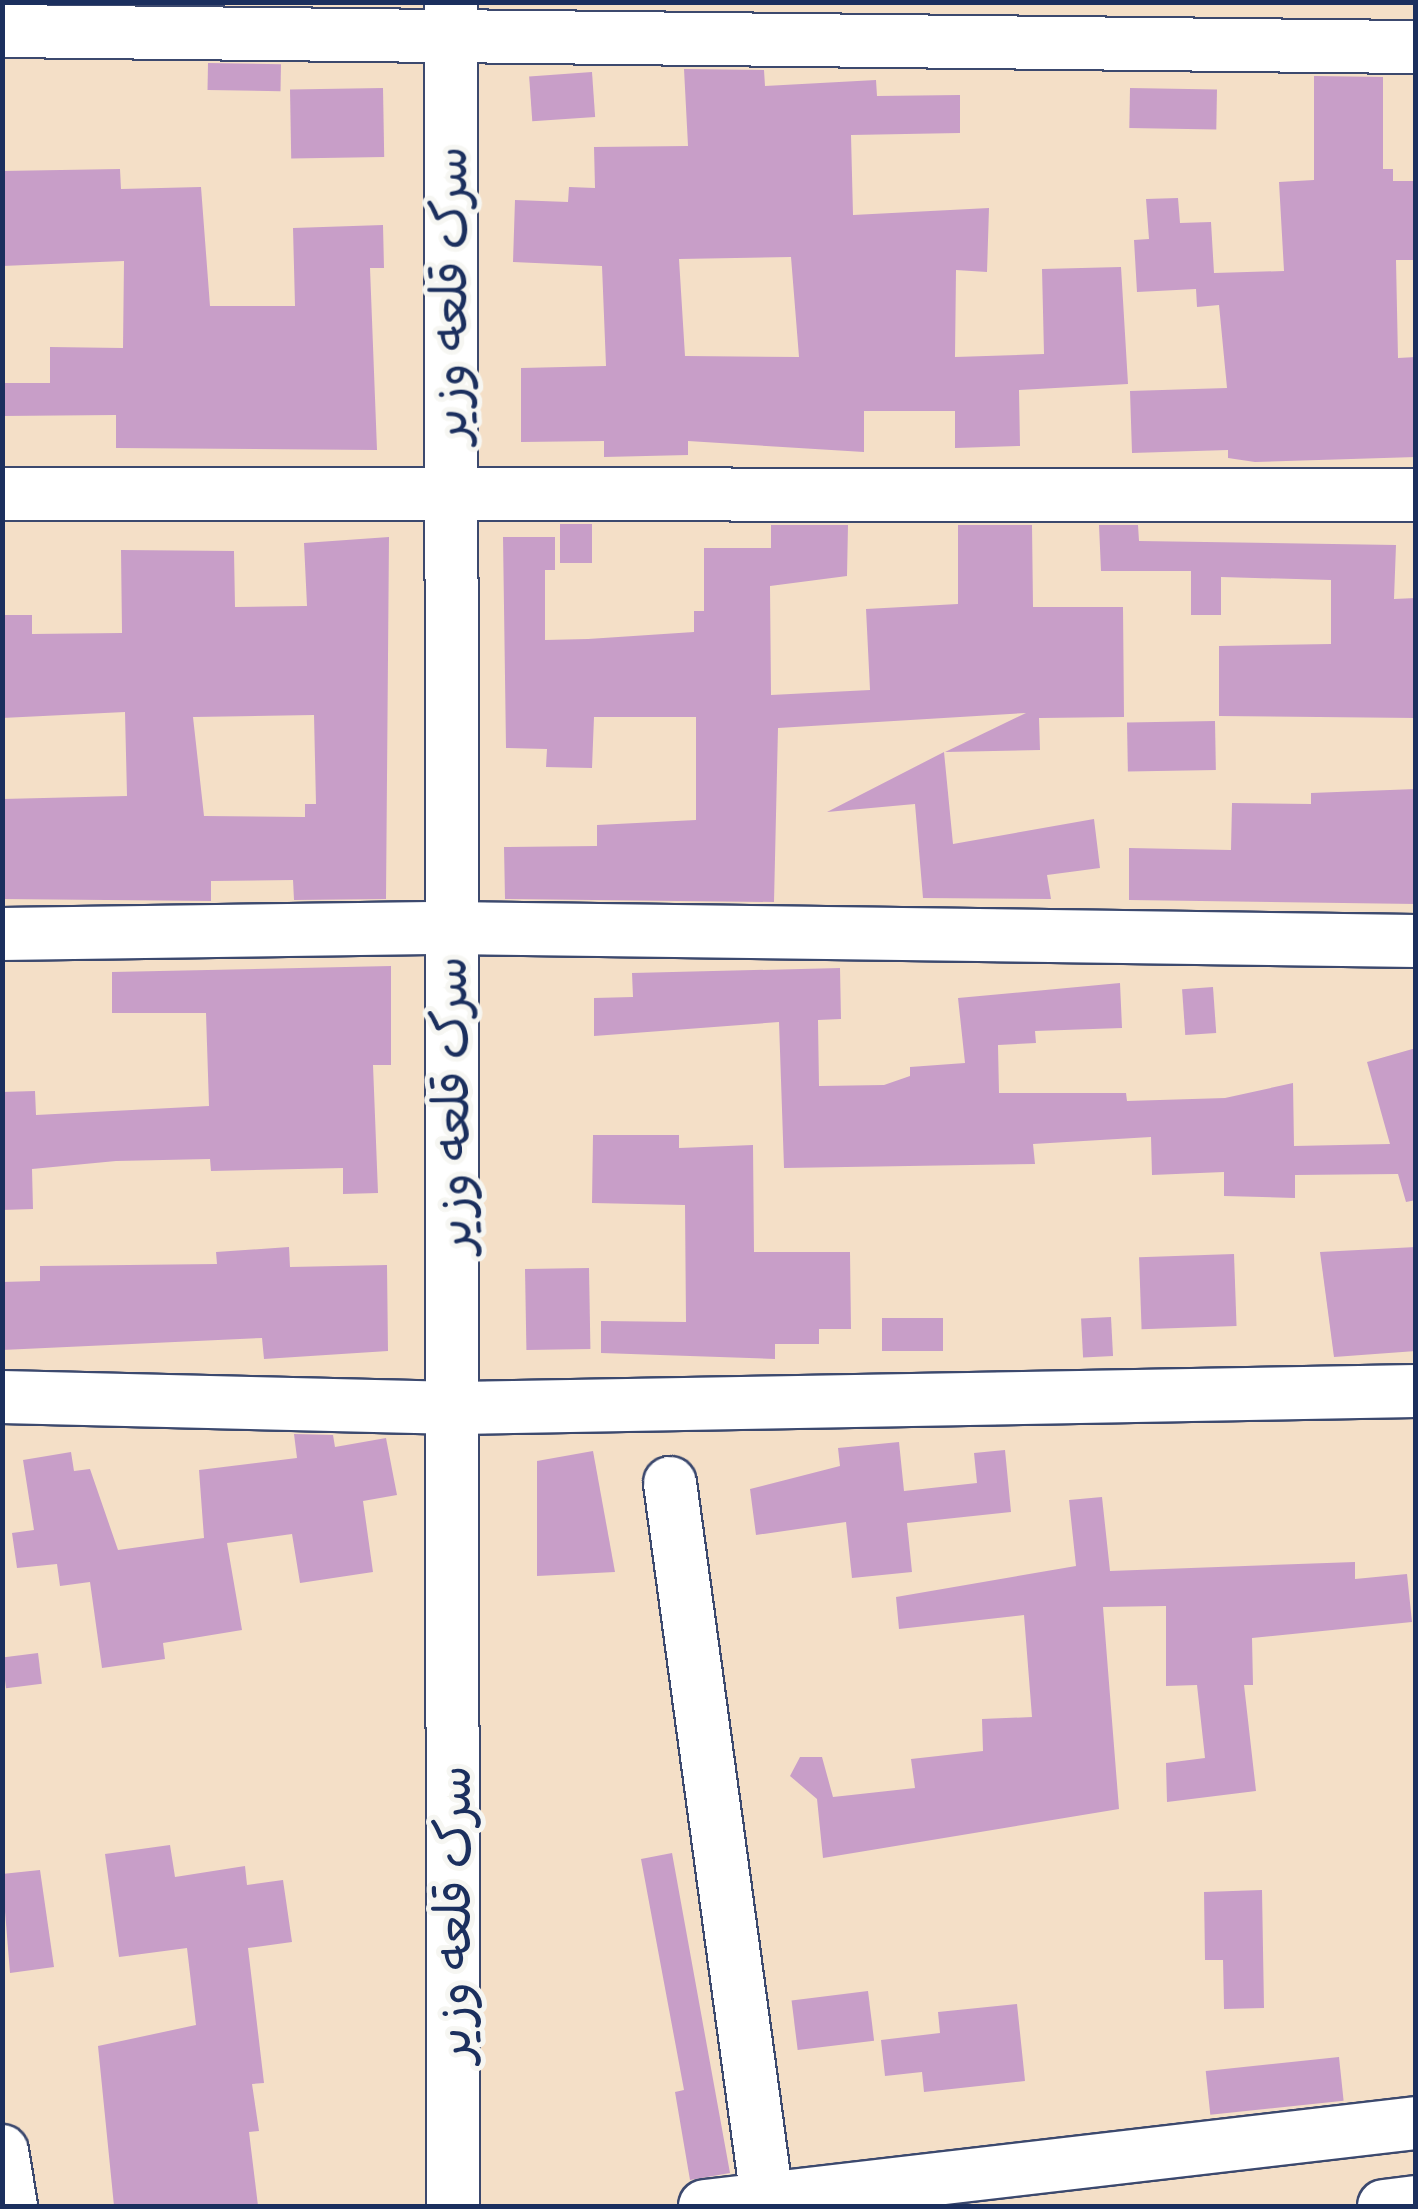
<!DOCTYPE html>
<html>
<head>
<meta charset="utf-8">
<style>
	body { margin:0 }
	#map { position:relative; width:1418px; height:2209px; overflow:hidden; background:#f4dfc7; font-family:Caveat,"Playpen Sans Arabic",sans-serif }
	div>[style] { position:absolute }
	.building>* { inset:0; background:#c89ec8; transform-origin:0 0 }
	.roads { filter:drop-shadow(2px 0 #3c496e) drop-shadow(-2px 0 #3c496e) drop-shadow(0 2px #3c496e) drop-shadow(0 -2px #3c496e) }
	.minor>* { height:52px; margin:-26px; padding:0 26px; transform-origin:26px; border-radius:26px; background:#fff }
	span { translate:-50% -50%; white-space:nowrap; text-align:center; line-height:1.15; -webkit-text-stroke:10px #f6f6f2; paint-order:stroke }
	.street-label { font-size:50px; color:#1b2f5e }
	.frame { position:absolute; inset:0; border:5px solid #1b2f5e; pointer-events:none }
</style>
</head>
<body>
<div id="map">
	<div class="building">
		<div style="left:208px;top:63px;width:73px;height:27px;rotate:1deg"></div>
		<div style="clip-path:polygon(evenodd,684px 69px,764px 70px,765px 86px,876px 80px,877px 96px,960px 95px,960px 133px,851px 135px,853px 215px,989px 208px,987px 272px,956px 270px,955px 357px,1044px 354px,1042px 269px,1121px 267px,1128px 384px,1019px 390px,1020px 446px,955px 448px,955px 411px,864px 411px,864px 452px,688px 441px,688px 455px,604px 457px,604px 441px,521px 442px,521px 368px,606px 366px,602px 266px,513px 262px,515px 200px,568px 202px,569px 187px,595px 188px,594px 147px,688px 146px,684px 69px,791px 257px,799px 357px,685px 356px,679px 259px,791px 257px)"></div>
		<div style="left:592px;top:72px;width:45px;height:63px;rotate:86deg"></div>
		<div style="clip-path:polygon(1314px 76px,1383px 77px,1383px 169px,1393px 169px,1393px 181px,1416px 181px,1416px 260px,1396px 260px,1398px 358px,1416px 357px,1416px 457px,1255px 462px,1228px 458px,1228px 450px,1132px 453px,1130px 391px,1227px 388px,1219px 305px,1197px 307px,1196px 289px,1137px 292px,1134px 240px,1149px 239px,1146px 199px,1178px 198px,1180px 223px,1211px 222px,1214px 273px,1284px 271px,1279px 182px,1314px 180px)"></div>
		<div style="left:383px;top:88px;width:69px;height:93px;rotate:89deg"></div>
		<div style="left:1130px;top:88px;width:87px;height:40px;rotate:1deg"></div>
		<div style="clip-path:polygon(120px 169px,121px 189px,201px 187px,210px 306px,295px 306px,293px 228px,383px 225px,384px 268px,370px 268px,377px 450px,116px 448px,116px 415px,2px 416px,2px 383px,50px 383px,50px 347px,123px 348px,124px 261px,2px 266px,2px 171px)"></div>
		<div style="left:560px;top:524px;width:32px;height:39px"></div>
		<div style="clip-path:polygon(771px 525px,848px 525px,847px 576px,770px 586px,771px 695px,870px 690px,866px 609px,958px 604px,958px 525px,1032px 525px,1033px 607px,1123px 607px,1124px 717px,1039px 718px,1040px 750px,945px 752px,1026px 713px,778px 728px,774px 902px,505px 899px,504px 847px,597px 846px,597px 825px,696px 820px,696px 717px,594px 717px,592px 768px,546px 767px,547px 749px,506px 748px,503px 537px,555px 537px,555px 570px,545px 570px,545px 640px,588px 639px,694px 632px,694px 611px,704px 611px,704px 548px,771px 548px)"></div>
		<div style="clip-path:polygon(1099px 525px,1138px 525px,1139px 541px,1396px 545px,1394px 599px,1416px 598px,1416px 718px,1219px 716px,1219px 646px,1331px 644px,1331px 580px,1221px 577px,1221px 615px,1191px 615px,1191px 571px,1101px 571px)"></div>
		<div style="clip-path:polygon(evenodd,389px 537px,386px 899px,294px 900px,293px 880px,211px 881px,211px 901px,2px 899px,2px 799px,127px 796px,125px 712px,2px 718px,2px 615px,32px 615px,32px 634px,122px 633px,121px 550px,234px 551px,235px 607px,307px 606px,304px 543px,389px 537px,314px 715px,316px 804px,305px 804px,305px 817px,204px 816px,193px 717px,314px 715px)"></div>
		<div style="left:1215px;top:721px;width:49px;height:88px;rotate:89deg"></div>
		<div style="clip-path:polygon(944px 752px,953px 844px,1094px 819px,1100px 868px,1047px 875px,1051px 899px,923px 898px,915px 804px,827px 812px)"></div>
		<div style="clip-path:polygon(1416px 789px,1416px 904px,1129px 900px,1129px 848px,1231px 850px,1232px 803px,1311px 804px,1311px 793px)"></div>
		<div style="clip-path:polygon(391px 966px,391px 1065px,373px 1065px,378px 1193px,343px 1194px,343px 1168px,211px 1171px,210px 1159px,116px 1161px,32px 1169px,33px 1209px,2px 1210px,2px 1092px,35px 1091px,36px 1115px,209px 1106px,206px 1013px,112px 1013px,112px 972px)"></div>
		<div style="clip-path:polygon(840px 968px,841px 1019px,818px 1020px,819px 1086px,884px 1085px,910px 1076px,910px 1067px,965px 1063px,958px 998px,1120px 983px,1122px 1028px,1035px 1031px,1036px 1043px,998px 1045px,999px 1093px,1126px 1093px,1127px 1101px,1225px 1098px,1293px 1083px,1294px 1146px,1390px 1144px,1367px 1062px,1416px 1048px,1416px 1200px,1406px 1202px,1398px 1174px,1295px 1175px,1295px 1198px,1224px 1196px,1224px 1172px,1152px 1175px,1151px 1137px,1033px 1144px,1035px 1164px,784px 1168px,779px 1022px,594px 1036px,594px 998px,633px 997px,632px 973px)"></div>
		<div style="left:1213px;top:987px;width:46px;height:31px;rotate:86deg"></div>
		<div style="clip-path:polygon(593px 1135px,679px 1135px,679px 1148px,753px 1145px,754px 1252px,850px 1252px,851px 1329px,819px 1329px,819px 1344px,775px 1344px,775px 1359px,601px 1353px,601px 1321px,686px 1322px,685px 1205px,592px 1203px)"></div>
		<div style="clip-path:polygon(289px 1247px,290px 1267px,387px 1265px,388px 1351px,264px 1359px,262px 1338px,2px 1350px,2px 1282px,40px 1281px,40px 1266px,217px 1264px,216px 1252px)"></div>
		<div style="clip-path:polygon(1416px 1247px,1416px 1351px,1334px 1357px,1320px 1252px)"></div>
		<div style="left:1234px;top:1254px;width:72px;height:95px;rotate:88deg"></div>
		<div style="left:589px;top:1268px;width:81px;height:64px;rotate:89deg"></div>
		<div style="left:1111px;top:1317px;width:39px;height:30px;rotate:87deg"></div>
		<div style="left:882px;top:1318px;width:61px;height:33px"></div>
		<div style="clip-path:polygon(294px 1434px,333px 1435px,335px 1447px,386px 1438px,397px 1495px,363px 1501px,373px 1572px,300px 1583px,292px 1534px,227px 1543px,242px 1630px,163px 1643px,165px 1659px,102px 1668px,90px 1582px,60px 1586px,57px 1564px,17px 1568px,12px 1533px,34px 1530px,23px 1460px,71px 1452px,74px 1471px,90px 1469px,118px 1550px,204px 1538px,199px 1470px,297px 1458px)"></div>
		<div style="clip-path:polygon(899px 1442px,904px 1491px,977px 1483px,974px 1453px,1005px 1450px,1011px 1512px,907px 1523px,912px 1572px,852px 1578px,846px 1522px,756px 1535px,750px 1489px,840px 1466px,838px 1448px)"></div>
		<div style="clip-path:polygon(593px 1451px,615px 1572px,537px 1576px,537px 1461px)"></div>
		<div style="clip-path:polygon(1102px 1497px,1110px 1571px,1355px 1562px,1355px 1579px,1407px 1574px,1412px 1622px,1252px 1638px,1253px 1685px,1244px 1685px,1256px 1791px,1167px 1802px,1166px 1763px,1205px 1758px,1197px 1685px,1166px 1686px,1166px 1606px,1103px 1607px,1119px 1809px,823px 1858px,817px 1799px,790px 1776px,800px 1757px,822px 1757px,833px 1797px,915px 1788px,911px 1759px,983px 1751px,982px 1719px,1032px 1717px,1024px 1615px,899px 1629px,896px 1597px,1076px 1566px,1069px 1500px)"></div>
		<div style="left:38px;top:1653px;width:31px;height:36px;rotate:83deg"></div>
		<div style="clip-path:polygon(170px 1845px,175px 1877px,245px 1866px,247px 1885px,283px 1880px,292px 1942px,248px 1948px,264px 2083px,252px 2084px,259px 2131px,249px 2132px,258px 2206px,114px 2206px,98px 2046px,196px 2025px,187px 1948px,119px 1957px,105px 1854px)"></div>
		<div style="clip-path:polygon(672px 1853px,730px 2173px,690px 2180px,675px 2092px,684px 2090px,641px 1859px)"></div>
		<div style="clip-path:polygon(40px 1870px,54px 1967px,10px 1973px,2px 1874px)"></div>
		<div style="clip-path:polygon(1262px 1890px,1264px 2008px,1224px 2009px,1223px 1960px,1205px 1960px,1204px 1892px)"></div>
		<div style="left:868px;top:1991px;width:50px;height:77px;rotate:83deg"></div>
		<div style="clip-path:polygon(1017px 2004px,1025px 2081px,924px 2092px,922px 2072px,885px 2076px,881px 2040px,940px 2033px,938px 2012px)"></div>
		<div style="left:1339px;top:2057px;width:44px;height:134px;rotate:84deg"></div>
	</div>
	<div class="roads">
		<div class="minor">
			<div style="left:451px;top:2px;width:2204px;rotate:89.95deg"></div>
			<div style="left:2px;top:31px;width:1414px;rotate:0.65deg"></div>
			<div style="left:2px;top:494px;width:1414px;rotate:0.04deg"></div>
			<div style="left:2px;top:934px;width:447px;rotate:-0.8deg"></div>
			<div style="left:449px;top:928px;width:967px;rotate:0.77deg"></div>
			<div style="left:2px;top:1397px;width:455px;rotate:1.4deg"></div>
			<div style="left:457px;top:1408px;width:959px;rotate:-1.02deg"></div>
			<div style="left:670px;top:1483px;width:730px;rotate:82.28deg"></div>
			<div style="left:2px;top:2151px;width:56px;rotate:80.7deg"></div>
			<div style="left:705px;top:2206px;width:716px;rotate:-6.66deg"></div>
			<div style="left:1384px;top:2206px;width:32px;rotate:-7deg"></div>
		</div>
	</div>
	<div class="street-label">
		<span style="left:450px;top:295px;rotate:-90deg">سرک قلعه وزیر</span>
		<span style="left:452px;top:1105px;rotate:-91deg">سرک قلعه وزیر</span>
		<span style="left:454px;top:1914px;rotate:-90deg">سرک قلعه وزیر</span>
	</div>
	<div class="frame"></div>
</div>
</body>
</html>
